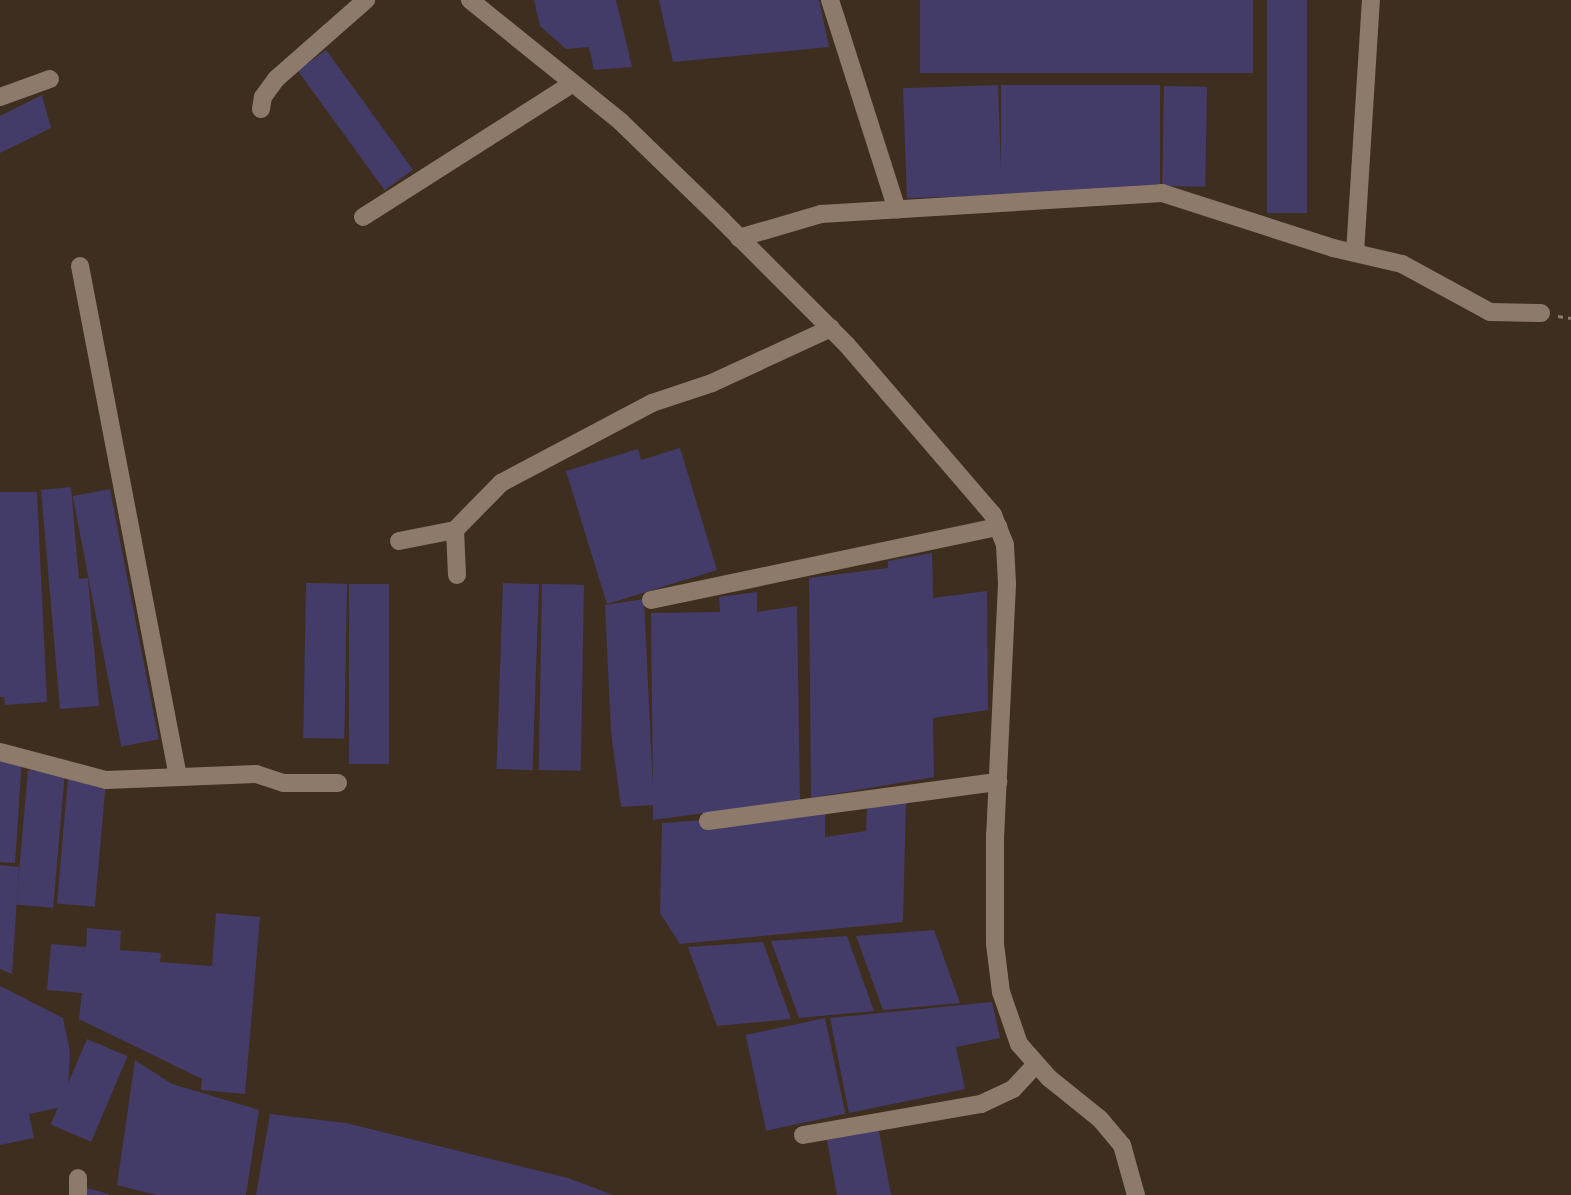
<!DOCTYPE html>
<html>
<head>
<meta charset="utf-8">
<style>
	body { margin:0 }
	#map { position:relative; width:1571px; height:1195px; overflow:hidden; background:#3e2e20; font-family:"Titillium Web",sans-serif }
	div>[style] { position:absolute }
	.building>* { inset:0; background:#433c68; transform-origin:0 0 }
	.path>* { height:2.5px; margin-top:-1.25px; transform-origin:0; background:repeating-linear-gradient(90deg,#887a6e 0 5px,transparent 0 10px) }
	.minor>* { height:18px; margin:-9px; padding:0 9px; transform-origin:9px; border-radius:9px; background:#8d7a6a }
	span { translate:-50% -50%; white-space:nowrap; text-align:center; line-height:1.15; -webkit-text-stroke:6px #1f1812; paint-order:stroke }
</style>
</head>
<body>
<div id="map">
	<div class="building">
		<div style="clip-path:polygon(534px 0,616px 0,632px 67px,594px 70px,589px 47px,566px 49px,540px 26px)"></div>
		<div style="clip-path:polygon(659px 0,819px 0,829px 47px,673px 62px)"></div>
		<div style="left:920px;top:0;width:333px;height:73px"></div>
		<div style="left:1267px;top:0;width:40px;height:213px"></div>
		<div style="left:326px;top:50px;width:148px;height:35px;rotate:54deg"></div>
		<div style="left:998px;top:85px;width:110px;height:95px;rotate:88deg"></div>
		<div style="left:1001px;top:85px;width:159px;height:110px"></div>
		<div style="left:1164px;top:86px;width:43px;height:100px;rotate:1deg"></div>
		<div style="clip-path:polygon(42px 95px,51px 128px,0 153px,0 116px)"></div>
		<div style="clip-path:polygon(680px 448px,717px 570px,607px 604px,566px 471px,638px 449px,641px 460px)"></div>
		<div style="clip-path:polygon(71px 487px,79px 579px,88px 578px,99px 706px,60px 709px,41px 490px)"></div>
		<div style="left:110px;top:489px;width:255px;height:38px;rotate:79deg"></div>
		<div style="clip-path:polygon(0 492px,37px 492px,47px 702px,5px 705px,4px 697px,0 697px)"></div>
		<div style="clip-path:polygon(932px 553px,933px 598px,987px 591px,988px 710px,933px 718px,934px 777px,811px 798px,809px 578px,888px 568px,888px 561px)"></div>
		<div style="left:306px;top:583px;width:41px;height:155px;rotate:1deg"></div>
		<div style="left:503px;top:583px;width:36px;height:186px;rotate:2deg"></div>
		<div style="left:349px;top:584px;width:40px;height:180px"></div>
		<div style="left:542px;top:584px;width:42px;height:186px;rotate:1deg"></div>
		<div style="clip-path:polygon(757px 592px,757px 612px,797px 606px,800px 800px,653px 820px,653px 805px,621px 807px,611px 732px,605px 605px,644px 599px,653px 790px,651px 613px,720px 612px,719px 597px)"></div>
		<div style="clip-path:polygon(0 754px,22px 758px,15px 863px,0 862px)"></div>
		<div style="left:28px;top:770px;width:37px;height:135px;rotate:5deg"></div>
		<div style="left:68px;top:778px;width:38px;height:126px;rotate:5deg"></div>
		<div style="clip-path:polygon(906px 800px,903px 922px,680px 944px,660px 913px,662px 823px,825px 811px,825px 837px,866px 831px,867px 805px)"></div>
		<div style="clip-path:polygon(0 865px,19px 867px,12px 974px,0 969px)"></div>
		<div style="clip-path:polygon(216px 913px,260px 917px,245px 1094px,201px 1090px,202px 1079px,79px 1019px,82px 993px,47px 990px,51px 944px,86px 947px,87px 928px,121px 931px,120px 950px,161px 953px,160px 962px,212px 966px)"></div>
		<div style="clip-path:polygon(934px 930px,960px 1003px,883px 1010px,856px 936px)"></div>
		<div style="clip-path:polygon(847px 936px,874px 1011px,799px 1018px,771px 941px)"></div>
		<div style="clip-path:polygon(763px 942px,791px 1019px,717px 1026px,688px 947px)"></div>
		<div style="clip-path:polygon(0 986px,63px 1018px,70px 1052px,67px 1106px,29px 1114px,34px 1138px,0 1145px)"></div>
		<div style="clip-path:polygon(992px 1002px,1000px 1038px,956px 1047px,965px 1089px,849px 1113px,830px 1018px)"></div>
		<div style="left:825px;top:1018px;width:98px;height:81px;rotate:78deg"></div>
		<div style="left:87px;top:1039px;width:44px;height:93px;rotate:23deg"></div>
		<div style="clip-path:polygon(135px 1060px,172px 1084px,259px 1110px,246px 1195px,156px 1195px,117px 1185px)"></div>
		<div style="clip-path:polygon(270px 1114px,346px 1123px,568px 1178px,613px 1195px,256px 1195px)"></div>
		<div style="clip-path:polygon(878px 1126px,891px 1195px,837px 1195px,826px 1135px)"></div>
		<div style="clip-path:polygon(86px 1188px,109px 1194px,109px 1195px,86px 1195px)"></div>
	</div>
	<div class="path">
		<div style="left:1558px;top:316px;width:13px;rotate:9deg"></div>
	</div>
	<div class="minor">
		<div style="left:470px;top:0;width:194px;rotate:38.9deg"></div>
		<div style="left:621px;top:122px;width:142px;rotate:44.1deg"></div>
		<div style="left:723px;top:221px;width:175px;rotate:45deg"></div>
		<div style="left:847px;top:345px;width:224px;rotate:49.3deg"></div>
		<div style="left:993px;top:515px;width:32px;rotate:68deg"></div>
		<div style="left:1005px;top:545px;width:39px;rotate:87deg"></div>
		<div style="left:1007px;top:584px;width:251px;rotate:92.7deg"></div>
		<div style="left:995px;top:835px;width:109px;rotate:90deg"></div>
		<div style="left:995px;top:944px;width:48px;rotate:82.9deg"></div>
		<div style="left:1001px;top:992px;width:55px;rotate:70.9deg"></div>
		<div style="left:1019px;top:1044px;width:45px;rotate:48.6deg"></div>
		<div style="left:1049px;top:1078px;width:65px;rotate:38.8deg"></div>
		<div style="left:1100px;top:1119px;width:34px;rotate:50deg"></div>
		<div style="left:1122px;top:1145px;width:52px;rotate:74.4deg"></div>
		<div style="left:830px;top:0;width:220px;rotate:72.3deg"></div>
		<div style="left:0;top:97px;width:53px;rotate:-19.8deg"></div>
		<div style="left:261px;top:109px;width:12px;rotate:-81deg"></div>
		<div style="left:263px;top:97px;width:22px;rotate:-54deg"></div>
		<div style="left:276px;top:79px;width:120px;rotate:-41.3deg"></div>
		<div style="left:363px;top:217px;width:249px;rotate:-32.5deg"></div>
		<div style="left:739px;top:238px;width:85px;rotate:-16.3deg"></div>
		<div style="left:821px;top:214px;width:342px;rotate:-3.5deg"></div>
		<div style="left:1162px;top:193px;width:180px;rotate:17.8deg"></div>
		<div style="left:1333px;top:248px;width:71px;rotate:13.1deg"></div>
		<div style="left:1402px;top:264px;width:100px;rotate:28.6deg"></div>
		<div style="left:1490px;top:312px;width:51px;rotate:1.1deg"></div>
		<div style="left:1355px;top:253px;width:254px;rotate:-86.4deg"></div>
		<div style="left:80px;top:266px;width:520px;rotate:79.14deg"></div>
		<div style="left:399px;top:541px;width:57px;rotate:-11.1deg"></div>
		<div style="left:457px;top:575px;width:45px;rotate:-92.5deg"></div>
		<div style="left:455px;top:530px;width:66px;rotate:-45.6deg"></div>
		<div style="left:501px;top:483px;width:171px;rotate:-27.9deg"></div>
		<div style="left:652px;top:403px;width:63px;rotate:-18.4deg"></div>
		<div style="left:712px;top:383px;width:131px;rotate:-24.8deg"></div>
		<div style="left:651px;top:600px;width:355px;rotate:-11.9deg"></div>
		<div style="left:0;top:752px;width:110px;rotate:14.8deg"></div>
		<div style="left:106px;top:780px;width:150px;rotate:-2.3deg"></div>
		<div style="left:256px;top:774px;width:29px;rotate:18deg"></div>
		<div style="left:284px;top:783px;width:54px"></div>
		<div style="left:708px;top:821px;width:293px;rotate:-7.7deg"></div>
		<div style="left:803px;top:1135px;width:181px;rotate:-9.9deg"></div>
		<div style="left:981px;top:1104px;width:35px;rotate:-25deg"></div>
		<div style="left:1013px;top:1089px;width:34px;rotate:-47deg"></div>
		<div style="left:78px;top:1178px;width:17px;rotate:90deg"></div>
	</div>
</div>
</body>
</html>
